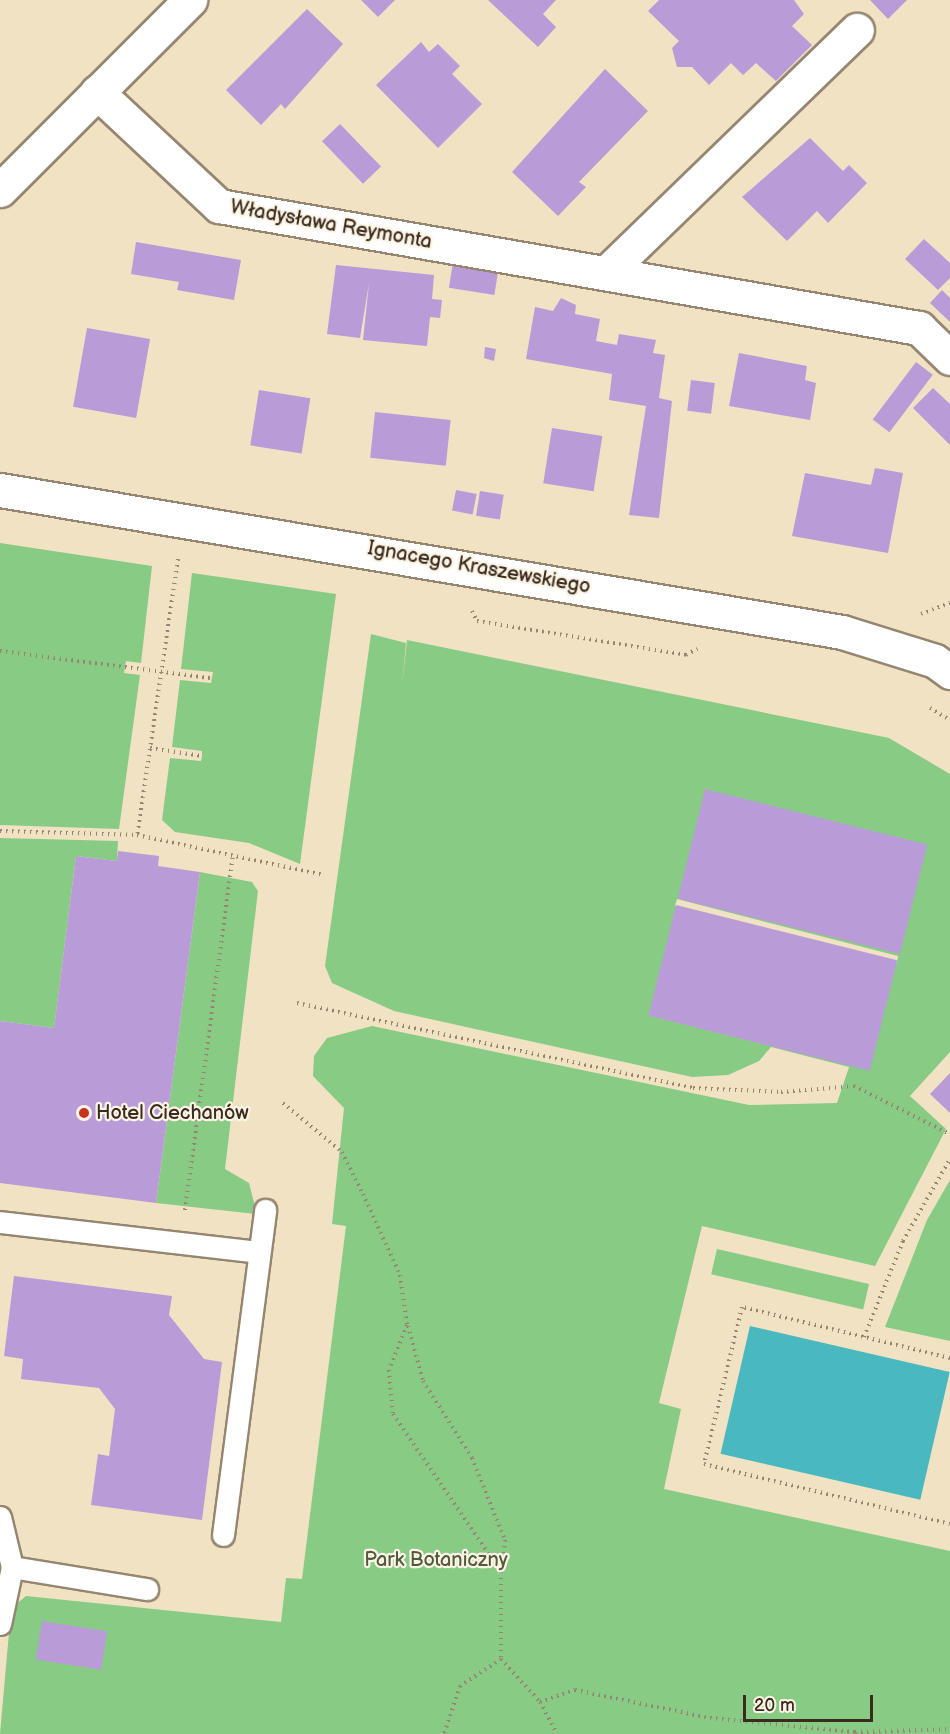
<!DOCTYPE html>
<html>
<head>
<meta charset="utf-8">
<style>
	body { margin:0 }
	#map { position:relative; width:950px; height:1734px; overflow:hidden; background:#f1e2c4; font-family:"Balsamiq Sans",sans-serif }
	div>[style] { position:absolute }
	.green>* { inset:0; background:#87cb85; transform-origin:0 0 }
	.water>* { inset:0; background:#49b9bf; transform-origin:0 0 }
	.building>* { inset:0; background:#b99bd7; transform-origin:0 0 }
	.path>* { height:4px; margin-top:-2px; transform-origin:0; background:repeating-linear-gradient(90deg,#968671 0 1.5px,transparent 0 6px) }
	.roads { filter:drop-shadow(2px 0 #968671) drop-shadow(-2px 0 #968671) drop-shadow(0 2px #968671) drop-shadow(0 -2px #968671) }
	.lane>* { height:21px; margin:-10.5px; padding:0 10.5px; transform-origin:10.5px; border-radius:10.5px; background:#fff }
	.street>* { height:33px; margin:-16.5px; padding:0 16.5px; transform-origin:16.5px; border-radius:16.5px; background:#fff }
	.dots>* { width:16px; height:16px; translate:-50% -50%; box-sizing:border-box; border:3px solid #fcf5e5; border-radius:50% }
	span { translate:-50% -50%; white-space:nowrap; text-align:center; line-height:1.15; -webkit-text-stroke:4.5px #fcf5e5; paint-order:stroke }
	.street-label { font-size:20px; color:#3b2a1e }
	.poi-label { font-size:20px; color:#3b2a1e }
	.left { translate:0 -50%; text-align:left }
	.park-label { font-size:20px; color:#525a3d }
	.scale { position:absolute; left:743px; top:1695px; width:130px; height:27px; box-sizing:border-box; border:3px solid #3b2a1e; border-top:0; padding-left:8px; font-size:18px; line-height:21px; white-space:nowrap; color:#3b2a1e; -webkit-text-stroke:4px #fcf5e5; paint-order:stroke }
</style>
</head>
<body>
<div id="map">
	<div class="green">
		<div style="clip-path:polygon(0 543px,152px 566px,141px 663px,126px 661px,124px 673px,140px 675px,119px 829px,0 825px)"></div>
		<div style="clip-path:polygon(192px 573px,336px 594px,300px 864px,249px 843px,175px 832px,162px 820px,170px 758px,201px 761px,202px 756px,202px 751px,172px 747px,180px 680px,211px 683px,213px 672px,181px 669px)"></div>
		<div style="clip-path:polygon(evenodd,371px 634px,406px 643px,402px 686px,407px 640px,889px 738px,950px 774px,950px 1052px,910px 1096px,946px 1129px,875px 1266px,702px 1226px,659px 1403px,681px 1409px,664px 1489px,950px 1551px,950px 1734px,0 1734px,10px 1621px,15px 1605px,26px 1596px,281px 1622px,286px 1578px,302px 1579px,346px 1226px,332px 1224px,344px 1108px,313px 1076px,314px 1056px,327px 1038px,372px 1026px,749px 1105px,837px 1103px,849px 1067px,771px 1047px,759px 1061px,728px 1075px,692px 1077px,394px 1011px,332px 983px,325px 966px,371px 634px,677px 899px,898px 956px,897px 963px,675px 906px,677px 899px)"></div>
		<div style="clip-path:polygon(0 838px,118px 841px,117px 861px,76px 856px,54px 1028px,0 1021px)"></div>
		<div style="clip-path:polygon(200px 872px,252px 882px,258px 891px,225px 1169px,249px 1183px,257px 1214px,156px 1203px)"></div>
		<div style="clip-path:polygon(950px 1180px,950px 1341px,885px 1327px,927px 1220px)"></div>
		<div style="left:717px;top:1249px;width:156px;height:26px;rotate:13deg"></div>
	</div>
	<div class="water">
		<div style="left:750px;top:1326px;width:205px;height:131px;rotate:13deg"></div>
	</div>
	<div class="building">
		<div style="clip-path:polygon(361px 0,395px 0,378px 17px)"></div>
		<div style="clip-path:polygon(488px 0,556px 0,543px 14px,556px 27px,538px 47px)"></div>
		<div style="clip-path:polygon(659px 0,794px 0,804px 14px,792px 26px,812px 45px,776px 81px,756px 63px,743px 75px,731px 63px,709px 85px,692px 67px,677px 67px,672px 48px,679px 41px,648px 11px)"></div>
		<div style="clip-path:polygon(870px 0,907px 0,888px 19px)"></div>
		<div style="clip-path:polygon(307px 9px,343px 44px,285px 109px,281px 104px,261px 125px,226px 90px)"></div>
		<div style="clip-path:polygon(421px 42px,429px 52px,438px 44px,460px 66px,452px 74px,482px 104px,438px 148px,376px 85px)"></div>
		<div style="clip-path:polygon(605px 69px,648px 111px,579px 182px,586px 187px,558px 216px,512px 172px)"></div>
		<div style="left:340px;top:124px;width:59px;height:25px;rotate:46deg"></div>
		<div style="clip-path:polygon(810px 138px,843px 171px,849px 165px,867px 183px,828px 223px,817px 211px,787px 241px,742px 197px)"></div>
		<div style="clip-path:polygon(924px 239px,950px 263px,950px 278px,938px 290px,905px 259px)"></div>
		<div style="clip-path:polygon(136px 242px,241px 260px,234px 300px,177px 290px,179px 282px,131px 274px)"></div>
		<div style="left:453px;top:262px;width:46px;height:26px;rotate:9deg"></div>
		<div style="clip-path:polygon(336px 265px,434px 275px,432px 299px,442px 300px,440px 318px,430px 317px,427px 346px,363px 340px,369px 283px,360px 338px,327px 334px)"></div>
		<div style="clip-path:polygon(942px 290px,950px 298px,950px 322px,930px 303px)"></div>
		<div style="clip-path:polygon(561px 298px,576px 305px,575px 314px,600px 319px,596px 341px,617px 345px,619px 334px,656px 340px,653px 353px,665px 355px,659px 398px,672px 401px,659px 518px,629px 515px,646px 406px,609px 400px,612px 374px,526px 359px,535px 307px,553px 311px)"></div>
		<div style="left:87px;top:328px;width:64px;height:80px;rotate:10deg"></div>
		<div style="clip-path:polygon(485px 347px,496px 349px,494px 361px,484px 358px)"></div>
		<div style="clip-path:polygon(739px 353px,807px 366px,805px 380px,816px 383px,810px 420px,729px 406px)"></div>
		<div style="left:916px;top:362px;width:21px;height:72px;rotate:37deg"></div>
		<div style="left:691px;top:380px;width:24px;height:31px;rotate:7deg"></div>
		<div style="clip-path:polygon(933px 388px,950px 404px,950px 445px,913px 408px)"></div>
		<div style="left:259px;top:390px;width:52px;height:56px;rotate:9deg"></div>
		<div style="left:375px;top:412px;width:76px;height:46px;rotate:6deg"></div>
		<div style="left:552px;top:428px;width:51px;height:56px;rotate:9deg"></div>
		<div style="clip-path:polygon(875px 468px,903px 473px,888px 553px,792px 536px,805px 473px,871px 485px)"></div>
		<div style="left:456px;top:490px;width:21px;height:21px;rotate:11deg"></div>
		<div style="left:480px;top:491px;width:24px;height:25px;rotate:9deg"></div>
		<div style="left:705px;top:789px;width:229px;height:113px;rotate:14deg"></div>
		<div style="clip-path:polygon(118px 851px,159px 856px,158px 866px,200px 872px,156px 1203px,0 1183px,0 1021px,54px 1028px,76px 856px,117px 861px)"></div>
		<div style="left:676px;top:905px;width:228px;height:114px;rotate:14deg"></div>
		<div style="clip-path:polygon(950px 1073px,950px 1113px,930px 1094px)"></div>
		<div style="clip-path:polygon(14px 1276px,172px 1296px,169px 1315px,204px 1359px,222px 1362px,202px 1520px,91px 1505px,98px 1454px,109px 1456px,115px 1409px,99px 1388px,21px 1379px,23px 1359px,4px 1356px)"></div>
		<div style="left:42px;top:1621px;width:66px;height:39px;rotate:9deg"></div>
	</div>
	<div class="path">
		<div style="left:178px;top:559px;width:279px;rotate:98.4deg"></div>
		<div style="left:137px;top:835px;width:190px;rotate:12.1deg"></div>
		<div style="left:472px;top:611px;width:11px;rotate:63deg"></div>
		<div style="left:477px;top:621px;width:212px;rotate:9.2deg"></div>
		<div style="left:686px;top:655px;width:13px;rotate:-29deg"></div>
		<div style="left:921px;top:614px;width:31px;rotate:-21deg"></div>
		<div style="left:0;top:651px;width:214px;rotate:7.3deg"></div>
		<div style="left:930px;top:708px;width:23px;rotate:31deg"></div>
		<div style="left:150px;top:748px;width:53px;rotate:8.7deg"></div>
		<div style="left:0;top:831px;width:137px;rotate:1.7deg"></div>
		<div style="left:297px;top:1003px;width:405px;rotate:12.1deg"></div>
		<div style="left:693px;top:1088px;width:88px;rotate:2.6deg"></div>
		<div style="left:781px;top:1092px;width:73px;rotate:-4.7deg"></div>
		<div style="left:854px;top:1086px;width:107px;rotate:26.6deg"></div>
		<div style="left:283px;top:1103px;width:77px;rotate:39.7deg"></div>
		<div style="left:342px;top:1152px;width:47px;rotate:63.4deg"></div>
		<div style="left:363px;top:1194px;width:89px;rotate:65.4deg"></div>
		<div style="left:400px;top:1275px;width:50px;rotate:82deg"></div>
		<div style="left:407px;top:1325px;width:48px;rotate:111.8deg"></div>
		<div style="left:389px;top:1370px;width:44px;rotate:84.8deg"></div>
		<div style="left:393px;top:1414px;width:191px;rotate:55.6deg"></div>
		<div style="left:501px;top:1572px;width:87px;rotate:90deg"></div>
		<div style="left:501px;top:1659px;width:49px;rotate:146.6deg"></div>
		<div style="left:460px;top:1686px;width:51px;rotate:108.4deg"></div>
		<div style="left:185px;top:1210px;width:356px;rotate:-82.3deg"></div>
		<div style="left:408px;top:1326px;width:57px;rotate:74.7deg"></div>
		<div style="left:423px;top:1381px;width:91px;rotate:57.5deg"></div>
		<div style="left:472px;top:1458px;width:88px;rotate:68.1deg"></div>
		<div style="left:505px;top:1540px;width:31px;rotate:97deg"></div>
		<div style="left:864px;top:1337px;width:104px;rotate:-67.9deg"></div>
		<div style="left:903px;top:1241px;width:95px;rotate:-60.2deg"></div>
		<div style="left:950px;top:1358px;width:214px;rotate:-166.2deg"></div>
		<div style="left:742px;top:1307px;width:162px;rotate:103.6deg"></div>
		<div style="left:704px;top:1464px;width:253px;rotate:13.7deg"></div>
		<div style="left:501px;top:1659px;width:58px;rotate:47.8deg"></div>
		<div style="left:540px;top:1702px;width:36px;rotate:62deg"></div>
		<div style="left:540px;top:1702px;width:37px;rotate:-19deg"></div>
		<div style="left:575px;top:1690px;width:138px;rotate:11.7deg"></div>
		<div style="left:710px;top:1718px;width:146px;rotate:5.5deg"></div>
		<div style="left:855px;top:1732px;width:95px;rotate:-1.8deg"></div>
	</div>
	<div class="roads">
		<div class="lane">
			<div style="left:0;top:1222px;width:260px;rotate:6.6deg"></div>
			<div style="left:0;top:1517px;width:51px;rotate:76.5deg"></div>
			<div style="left:223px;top:1535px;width:328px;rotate:-82.6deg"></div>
			<div style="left:0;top:1624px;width:58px;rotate:-78.1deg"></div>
			<div style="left:12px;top:1567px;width:137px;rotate:9.3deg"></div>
		</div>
		<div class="street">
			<div style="left:97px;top:92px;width:167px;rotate:43.1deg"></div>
			<div style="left:219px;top:206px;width:711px;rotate:9.89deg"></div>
			<div style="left:919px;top:328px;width:43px;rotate:44.1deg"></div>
			<div style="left:0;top:190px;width:269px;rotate:-45deg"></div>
			<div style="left:607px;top:272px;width:348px;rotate:-44.1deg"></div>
			<div style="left:0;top:490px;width:854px;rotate:9.57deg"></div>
			<div style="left:842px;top:632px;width:97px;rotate:17.3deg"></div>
			<div style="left:935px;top:661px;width:19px;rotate:36deg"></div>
		</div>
	</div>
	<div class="dots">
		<div style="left:84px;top:1113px;background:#c8321e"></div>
	</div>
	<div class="street-label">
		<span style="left:331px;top:225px;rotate:10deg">Władysława Reymonta</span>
		<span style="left:479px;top:568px;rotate:10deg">Ignacego Kraszewskiego</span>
	</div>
	<div class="poi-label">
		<span class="left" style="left:96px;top:1113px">Hotel Ciechanów</span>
	</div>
	<div class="park-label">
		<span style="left:436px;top:1560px">Park Botaniczny</span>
	</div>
	<div class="scale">20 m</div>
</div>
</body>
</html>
